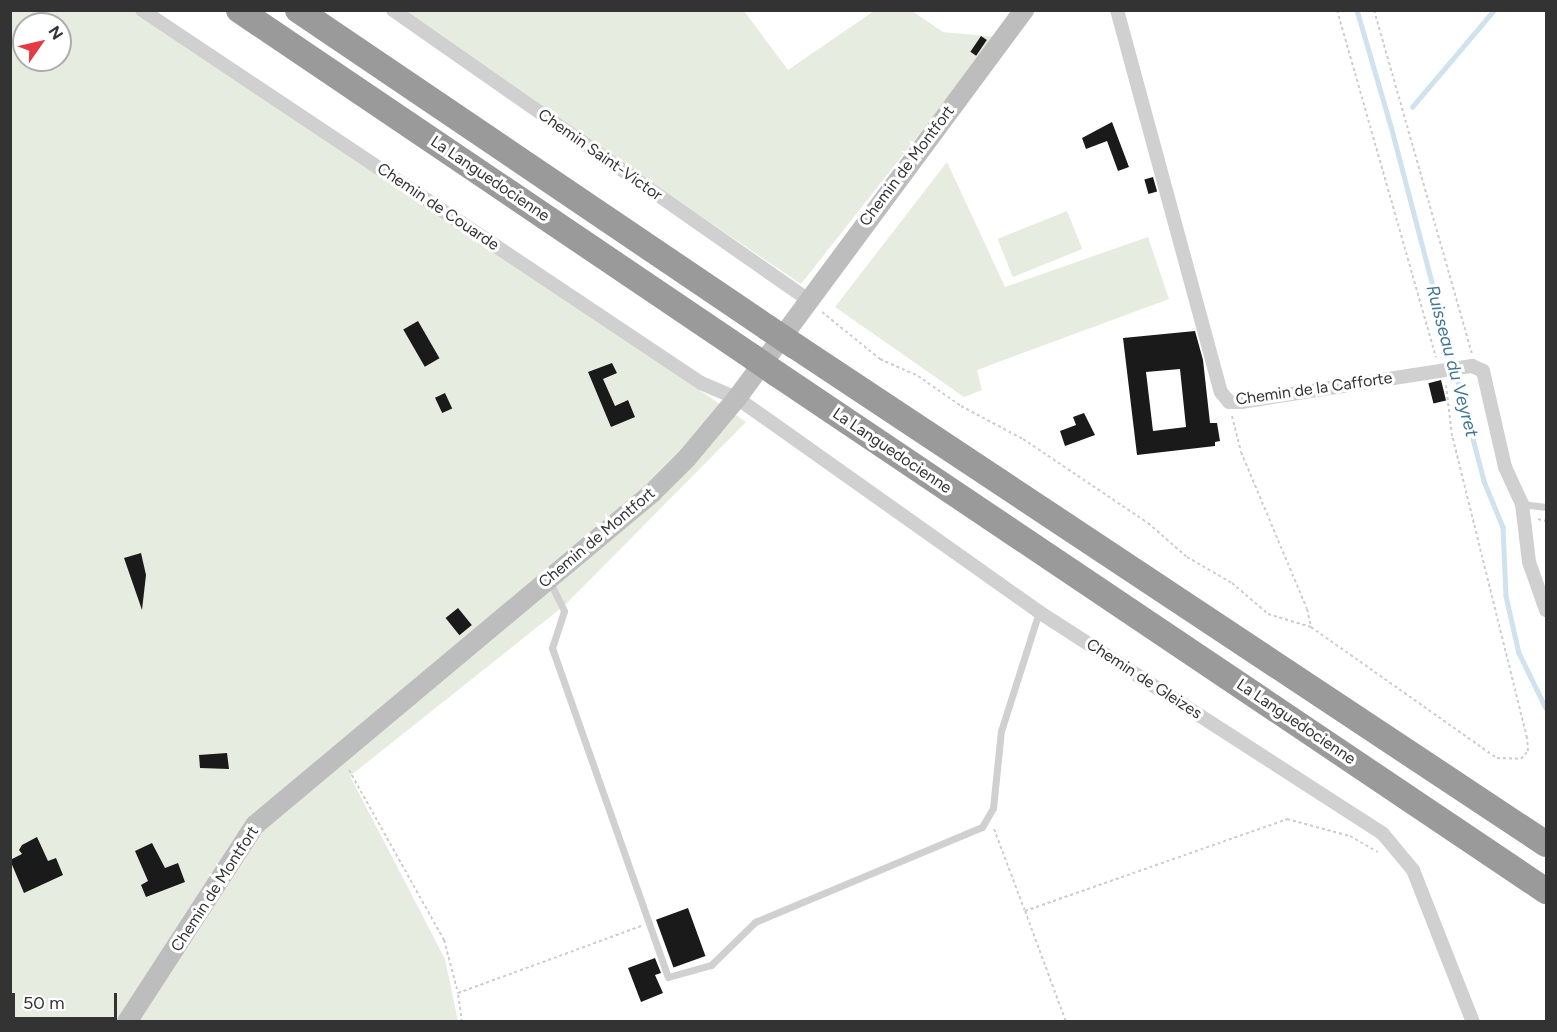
<!DOCTYPE html>
<html>
<head>
<meta charset="utf-8">
<style>
	body { margin:0 }
	#map { position:relative; width:1557px; height:1032px; overflow:hidden; background:#fff; font-family:Figtree,sans-serif }
	div>[style] { position:absolute }
	.green>* { inset:0; background:#e6ecdf; transform-origin:0 0 }
	.stream>* { height:4.5px; margin:-2.25px; padding:0 2.25px; transform-origin:2.25px; border-radius:2.25px; background:#cfe2ee }
	.building>* { inset:0; background:#1a1a1a; transform-origin:0 0 }
	.path>* { height:2px; margin-top:-1px; transform-origin:0; background:repeating-linear-gradient(90deg,#cdcdcd 0 3px,transparent 0 6px) }
	.lane>* { height:7px; margin:-3.5px; padding:0 3.5px; transform-origin:3.5px; border-radius:3.5px; background:#d0d0d0 }
	.street>* { height:14px; margin:-7px; padding:0 7px; transform-origin:7px; border-radius:7px; background:#d0d0d0 }
	.secondary>* { height:20px; margin:-10px; padding:0 10px; transform-origin:10px; border-radius:10px; background:#bdbdbd }
	.highway>* { height:26px; margin:-13px; padding:0 13px; transform-origin:13px; border-radius:13px; background:#9a9a9a }
	.highway-bridge>* { height:26px; margin:-13px; padding:0 13px; transform-origin:13px; border-radius:13px; background:#9a9a9a }
	span { translate:-50% -50%; white-space:nowrap; text-align:center; line-height:1.15; -webkit-text-stroke:6px #fff; paint-order:stroke }
	.street-label { font-size:16px; color:#333 }
	.water-label { font-size:18px; color:#3f7597; font-style:italic }
	.frame { position:absolute; inset:0; border:12px solid #333; pointer-events:none }
	.north { position:absolute; left:12px; top:12px; width:60px; height:60px; box-sizing:border-box; background:#fff; border:2px solid #adadad; border-radius:50%; rotate:56deg; font-size:16px; font-weight:700; line-height:24px; text-align:center; color:#333 }
	.north::after { content:''; display:block; margin:auto; width:21px; height:27px; background:#e63946; clip-path:polygon(50% 0,100% 100%,50% 72%,0 100%) }
	.scale { position:absolute; left:12px; top:993px; width:105px; height:27px; box-sizing:border-box; border:3px solid #333; border-top:0; padding-left:8px; font-size:18px; line-height:21px; white-space:nowrap; color:#333; -webkit-text-stroke:4px #fff; paint-order:stroke }
</style>
</head>
<body>
<div id="map">
	<div class="green">
		<div style="clip-path:polygon(evenodd,10px 11px,149px 11px,746px 422px,565px 605px,350px 776px,445px 959px,458px 1021px,11px 1021px,10px 11px,24px 24px,60px 24px,60px 60px,24px 60px,24px 24px)"></div>
		<div style="clip-path:polygon(397px 11px,744px 11px,788px 70px,874px 11px,912px 11px,943px 32px,996px 37px,801px 284px)"></div>
		<div style="clip-path:polygon(947px 162px,1005px 287px,1148px 237px,1169px 299px,977px 370px,982px 390px,964px 397px,835px 307px)"></div>
		<div style="left:1067px;top:211px;width:41px;height:75px;rotate:68deg"></div>
	</div>
	<div class="stream">
		<div style="left:1357px;top:10px;width:121px;rotate:73.7deg"></div>
		<div style="left:1391px;top:126px;width:367px;rotate:75.3deg"></div>
		<div style="left:1484px;top:481px;width:50px;rotate:67.6deg"></div>
		<div style="left:1503px;top:527px;width:69px;rotate:87.5deg"></div>
		<div style="left:1506px;top:596px;width:58px;rotate:77.2deg"></div>
		<div style="left:1519px;top:653px;width:61px;rotate:63.9deg"></div>
		<div style="left:1412px;top:107px;width:127px;rotate:-49.8deg"></div>
	</div>
	<div class="building">
		<div style="left:981px;top:36px;width:7px;height:19px;rotate:34deg"></div>
		<div style="clip-path:polygon(1112px 122px,1129px 167px,1118px 171px,1107px 141px,1086px 149px,1082px 138px)"></div>
		<div style="left:1153px;top:177px;width:15px;height:9px;rotate:74deg"></div>
		<div style="left:418px;top:321px;width:43px;height:17px;rotate:60deg"></div>
		<div style="clip-path:polygon(evenodd,1195px 331px,1203px 360px,1210px 423px,1217px 423px,1220px 441px,1215px 442px,1215px 446px,1137px 455px,1123px 338px,1195px 331px,1180px 369px,1186px 427px,1153px 431px,1146px 372px,1180px 369px)"></div>
		<div style="clip-path:polygon(612px 363px,617px 373px,603px 379px,615px 406px,628px 400px,635px 417px,611px 427px,588px 372px)"></div>
		<div style="left:1441px;top:380px;width:21px;height:13px;rotate:76deg"></div>
		<div style="left:445px;top:393px;width:17px;height:11px;rotate:65deg"></div>
		<div style="clip-path:polygon(1084px 413px,1095px 435px,1065px 446px,1060px 431px,1076px 425px,1073px 417px)"></div>
		<div style="clip-path:polygon(141px 553px,146px 575px,142px 610px,124px 558px)"></div>
		<div style="left:458px;top:608px;width:22px;height:16px;rotate:51deg"></div>
		<div style="clip-path:polygon(227px 753px,229px 769px,200px 768px,199px 755px)"></div>
		<div style="clip-path:polygon(37px 837px,48px 861px,56px 858px,63px 875px,24px 893px,10px 860px,22px 854px,19px 850px,22px 845px)"></div>
		<div style="clip-path:polygon(152px 843px,165px 868px,178px 863px,185px 882px,146px 897px,141px 885px,148px 881px,135px 851px)"></div>
		<div style="left:688px;top:908px;width:51px;height:34px;rotate:70deg"></div>
		<div style="clip-path:polygon(655px 958px,661px 973px,655px 975px,663px 993px,641px 1002px,628px 968px)"></div>
	</div>
	<div class="path">
		<div style="left:1337px;top:10px;width:361px;rotate:74.1deg"></div>
		<div style="left:1374px;top:10px;width:357px;rotate:74.1deg"></div>
		<div style="left:822px;top:312px;width:75px;rotate:39deg"></div>
		<div style="left:880px;top:359px;width:42px;rotate:24.1deg"></div>
		<div style="left:918px;top:376px;width:52px;rotate:34.9deg"></div>
		<div style="left:961px;top:406px;width:70px;rotate:28deg"></div>
		<div style="left:1023px;top:439px;width:151px;rotate:33.9deg"></div>
		<div style="left:1148px;top:523px;width:52px;rotate:41.1deg"></div>
		<div style="left:1187px;top:557px;width:52px;rotate:30deg"></div>
		<div style="left:1232px;top:583px;width:48px;rotate:40.7deg"></div>
		<div style="left:1268px;top:614px;width:45px;rotate:16.8deg"></div>
		<div style="left:1232px;top:416px;width:37px;rotate:76deg"></div>
		<div style="left:1241px;top:452px;width:170px;rotate:67.2deg"></div>
		<div style="left:1307px;top:609px;width:18px;rotate:77deg"></div>
		<div style="left:1311px;top:627px;width:228px;rotate:35.2deg"></div>
		<div style="left:1497px;top:758px;width:24px;rotate:2deg"></div>
		<div style="left:1521px;top:759px;width:11px;rotate:-49deg"></div>
		<div style="left:1528px;top:751px;width:13px;rotate:-94deg"></div>
		<div style="left:1527px;top:738px;width:311px;rotate:-103.9deg"></div>
		<div style="left:1452px;top:436px;width:51px;rotate:-96.7deg"></div>
		<div style="left:1538px;top:519px;width:8px;rotate:14deg"></div>
		<div style="left:349px;top:770px;width:195px;rotate:60.8deg"></div>
		<div style="left:444px;top:940px;width:55px;rotate:75.2deg"></div>
		<div style="left:994px;top:829px;width:88px;rotate:69.3deg"></div>
		<div style="left:1025px;top:911px;width:278px;rotate:-19.3deg"></div>
		<div style="left:1287px;top:819px;width:65px;rotate:15.1deg"></div>
		<div style="left:1350px;top:836px;width:32px;rotate:30deg"></div>
		<div style="left:1025px;top:911px;width:118px;rotate:69.7deg"></div>
		<div style="left:462px;top:1022px;width:29px;rotate:-98deg"></div>
		<div style="left:458px;top:993px;width:195px;rotate:-20.1deg"></div>
	</div>
	<div class="lane">
		<div style="left:1522px;top:504px;width:24px;rotate:7deg"></div>
		<div style="left:550px;top:582px;width:32px;rotate:64deg"></div>
		<div style="left:564px;top:611px;width:39px;rotate:108deg"></div>
		<div style="left:552px;top:648px;width:349px;rotate:70.6deg"></div>
		<div style="left:668px;top:977px;width:45px;rotate:-15.6deg"></div>
		<div style="left:711px;top:965px;width:62px;rotate:-44.3deg"></div>
		<div style="left:755px;top:922px;width:246px;rotate:-22.7deg"></div>
		<div style="left:982px;top:827px;width:22px;rotate:-60deg"></div>
		<div style="left:993px;top:808px;width:77px;rotate:-84.1deg"></div>
		<div style="left:1001px;top:731px;width:125px;rotate:-72.3deg"></div>
	</div>
	<div class="street">
		<div style="left:142px;top:10px;width:672px;rotate:33.71deg"></div>
		<div style="left:701px;top:383px;width:39px;rotate:23deg"></div>
		<div style="left:737px;top:398px;width:370px;rotate:35.3deg"></div>
		<div style="left:1039px;top:612px;width:409px;rotate:32.8deg"></div>
		<div style="left:1383px;top:834px;width:47px;rotate:50.2deg"></div>
		<div style="left:1413px;top:870px;width:163px;rotate:68.5deg"></div>
		<div style="left:393px;top:10px;width:505px;rotate:34.92deg"></div>
		<div style="left:1117px;top:10px;width:396px;rotate:74.8deg"></div>
		<div style="left:1221px;top:392px;width:13px;rotate:51deg"></div>
		<div style="left:1229px;top:402px;width:12px"></div>
		<div style="left:1241px;top:402px;width:234px;rotate:-8.9deg"></div>
		<div style="left:1472px;top:366px;width:12px;rotate:24deg"></div>
		<div style="left:1483px;top:371px;width:98px;rotate:77.1deg"></div>
		<div style="left:1505px;top:467px;width:41px;rotate:65.3deg"></div>
		<div style="left:1522px;top:504px;width:58px;rotate:83.1deg"></div>
		<div style="left:1529px;top:562px;width:51px;rotate:70.5deg"></div>
	</div>
	<div class="secondary">
		<div style="left:127px;top:1022px;width:235px;rotate:-57deg"></div>
		<div style="left:255px;top:825px;width:518px;rotate:-39.9deg"></div>
		<div style="left:652px;top:493px;width:49px;rotate:-45deg"></div>
		<div style="left:687px;top:458px;width:78px;rotate:-50.2deg"></div>
		<div style="left:737px;top:398px;width:483px;rotate:-53.5deg"></div>
	</div>
	<div class="highway">
		<div style="left:239px;top:10px;width:622px;rotate:34.05deg"></div>
		<div style="left:298px;top:10px;width:567px;rotate:34.08deg"></div>
		<div style="left:795px;top:346px;width:901px;rotate:33.55deg"></div>
		<div style="left:777px;top:374px;width:927px;rotate:33.91deg"></div>
	</div>
	<div class="highway-bridge">
		<div style="left:768px;top:328px;width:32px;rotate:34deg"></div>
		<div style="left:754px;top:358px;width:28px;rotate:35deg"></div>
	</div>
	<div class="street-label">
		<span style="left:600px;top:155px;rotate:35deg">Chemin Saint-Victor</span>
		<span style="left:907px;top:166px;rotate:-53deg">Chemin de Montfort</span>
		<span style="left:490px;top:179px;rotate:34deg">La Languedocienne</span>
		<span style="left:438px;top:207px;rotate:34deg">Chemin de Couarde</span>
		<span style="left:1314px;top:389px;rotate:-8deg">Chemin de la Cafforte</span>
		<span style="left:892px;top:451px;rotate:34deg">La Languedocienne</span>
		<span style="left:597px;top:538px;rotate:-40deg">Chemin de Montfort</span>
		<span style="left:1144px;top:679px;rotate:33deg">Chemin de Gleizes</span>
		<span style="left:1296px;top:722px;rotate:34deg">La Languedocienne</span>
		<span style="left:215px;top:889px;rotate:-57deg">Chemin de Montfort</span>
	</div>
	<div class="water-label">
		<span style="left:1452px;top:361px;rotate:75deg">Ruisseau du Veyret</span>
	</div>
	<div class="frame"></div>
	<div class="north">N</div>
	<div class="scale">50 m</div>
</div>
</body>
</html>
